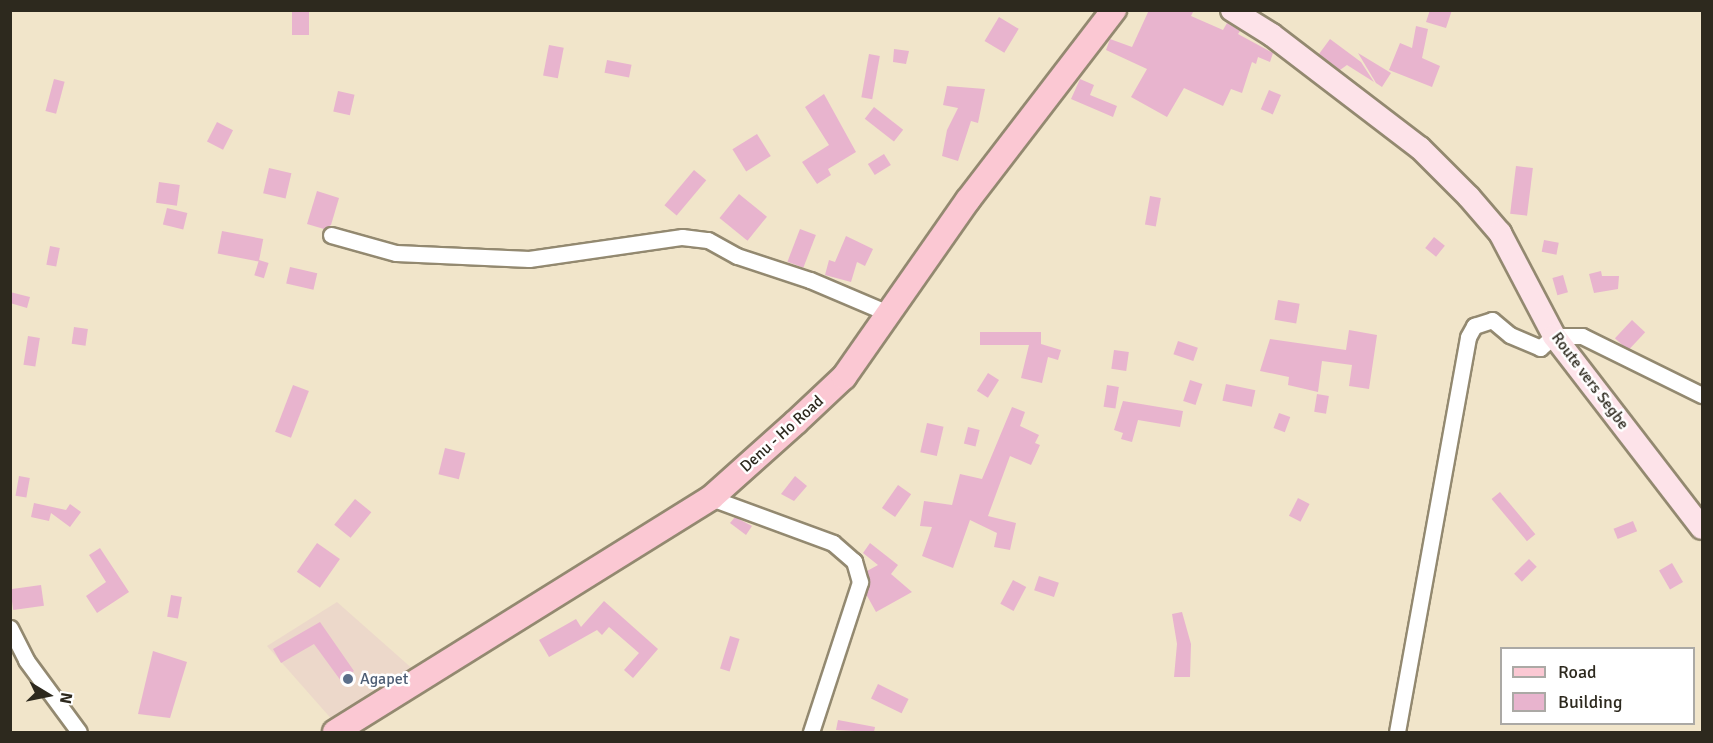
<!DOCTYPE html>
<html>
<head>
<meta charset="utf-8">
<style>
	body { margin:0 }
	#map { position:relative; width:1713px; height:743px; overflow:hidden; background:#f1e5ca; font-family:Signika,sans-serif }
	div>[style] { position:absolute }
	.commercial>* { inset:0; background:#ecd8ca }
	.building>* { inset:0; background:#e8b4ce; transform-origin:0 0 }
	.roads { filter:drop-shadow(2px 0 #938970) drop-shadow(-2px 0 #938970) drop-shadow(0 2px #938970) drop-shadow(0 -2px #938970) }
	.street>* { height:15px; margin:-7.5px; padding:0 7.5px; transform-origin:7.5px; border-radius:7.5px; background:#fff }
	.secondary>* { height:22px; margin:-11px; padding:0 11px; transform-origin:11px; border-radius:11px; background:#fde3e9 }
	.primary>* { height:24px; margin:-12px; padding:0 12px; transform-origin:12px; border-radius:12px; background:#fbc8d3 }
	.dots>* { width:16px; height:16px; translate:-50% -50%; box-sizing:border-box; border:3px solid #fff; border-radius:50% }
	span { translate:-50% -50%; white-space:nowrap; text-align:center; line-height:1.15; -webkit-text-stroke:5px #fff; paint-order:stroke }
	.street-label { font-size:16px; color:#2d291e }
	.service-label { font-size:16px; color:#4e5e75 }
	.left { translate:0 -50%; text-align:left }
	.frame { position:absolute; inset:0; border:12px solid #2d291e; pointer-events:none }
	.legend { position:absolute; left:1500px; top:647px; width:195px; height:78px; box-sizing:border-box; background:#fff; border:2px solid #aba9a5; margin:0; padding:8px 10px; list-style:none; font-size:18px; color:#2d291e }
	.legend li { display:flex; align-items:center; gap:12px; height:30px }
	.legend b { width:30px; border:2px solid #aba9a5 }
	.north { position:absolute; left:18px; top:665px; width:60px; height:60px; -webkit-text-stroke:4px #fff; paint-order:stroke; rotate:100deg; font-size:16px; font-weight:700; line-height:24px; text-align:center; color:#2d291e }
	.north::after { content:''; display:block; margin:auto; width:21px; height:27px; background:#2d291e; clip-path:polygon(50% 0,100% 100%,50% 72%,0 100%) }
</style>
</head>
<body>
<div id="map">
	<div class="commercial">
		<div style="clip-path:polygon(337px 602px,415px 671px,335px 723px,267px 646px)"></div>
	</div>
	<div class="building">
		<div style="left:292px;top:10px;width:17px;height:25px"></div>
		<div style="clip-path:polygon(1149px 10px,1194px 10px,1191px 16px,1223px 30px,1227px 23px,1240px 31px,1238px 34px,1273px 53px,1270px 62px,1258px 57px,1256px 64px,1252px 62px,1242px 93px,1231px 89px,1223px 106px,1184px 88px,1167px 117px,1131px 97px,1147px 69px,1106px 50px,1110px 39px,1132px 47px)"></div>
		<div style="clip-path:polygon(1430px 10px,1452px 10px,1446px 28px,1426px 22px)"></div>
		<div style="left:999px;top:17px;width:23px;height:28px;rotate:31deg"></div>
		<div style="clip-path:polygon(1416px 26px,1428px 29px,1422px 58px,1440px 66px,1432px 87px,1389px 70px,1400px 43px,1412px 48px)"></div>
		<div style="clip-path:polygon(1330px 39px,1361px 62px,1374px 82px,1347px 65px,1340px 70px,1319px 54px)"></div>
		<div style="left:549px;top:45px;width:15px;height:31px;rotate:11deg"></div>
		<div style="clip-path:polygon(894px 49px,909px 51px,906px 64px,893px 62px)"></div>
		<div style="clip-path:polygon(1358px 53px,1391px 73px,1382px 87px,1376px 83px)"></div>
		<div style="left:869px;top:54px;width:11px;height:44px;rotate:10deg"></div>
		<div style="left:607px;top:60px;width:25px;height:13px;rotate:11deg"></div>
		<div style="left:54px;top:79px;width:11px;height:33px;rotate:15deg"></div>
		<div style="clip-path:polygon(1080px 79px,1094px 85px,1090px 95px,1117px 106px,1113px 117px,1071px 99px)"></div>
		<div style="clip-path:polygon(947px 86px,985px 89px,978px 123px,971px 121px,958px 161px,942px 156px,947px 130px,958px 108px,943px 105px)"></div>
		<div style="left:1269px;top:90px;width:13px;height:21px;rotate:23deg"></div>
		<div style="left:338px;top:91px;width:17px;height:21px;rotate:13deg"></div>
		<div style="clip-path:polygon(824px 94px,856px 152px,828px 169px,831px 175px,817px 184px,802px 162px,829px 145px,805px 107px)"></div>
		<div style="left:874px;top:107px;width:37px;height:15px;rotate:38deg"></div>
		<div style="left:217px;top:122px;width:18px;height:22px;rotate:27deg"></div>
		<div style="left:757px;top:134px;width:26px;height:29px;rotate:58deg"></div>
		<div style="left:884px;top:154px;width:13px;height:19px;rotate:58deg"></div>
		<div style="left:1516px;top:166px;width:17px;height:48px;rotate:7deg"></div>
		<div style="left:269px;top:168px;width:23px;height:26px;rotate:13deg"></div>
		<div style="left:694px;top:170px;width:16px;height:46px;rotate:40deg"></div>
		<div style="left:159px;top:182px;width:21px;height:21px;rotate:8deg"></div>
		<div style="clip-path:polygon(317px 191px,339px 198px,331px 225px,324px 229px,307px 224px)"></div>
		<div style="left:739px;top:194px;width:36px;height:31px;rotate:39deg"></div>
		<div style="left:1150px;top:196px;width:11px;height:29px;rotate:10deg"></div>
		<div style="left:167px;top:208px;width:21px;height:17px;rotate:14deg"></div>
		<div style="left:800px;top:229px;width:17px;height:35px;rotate:21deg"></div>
		<div style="left:222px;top:231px;width:42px;height:23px;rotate:11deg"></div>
		<div style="clip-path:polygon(846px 236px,873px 249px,865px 266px,857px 262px,851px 282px,825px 275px,829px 260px,835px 262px)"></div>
		<div style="left:1434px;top:237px;width:14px;height:14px;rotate:39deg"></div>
		<div style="left:1544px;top:240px;width:15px;height:12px;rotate:11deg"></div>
		<div style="left:50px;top:246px;width:10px;height:19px;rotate:11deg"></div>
		<div style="left:259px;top:260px;width:10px;height:16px;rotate:17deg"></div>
		<div style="left:290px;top:267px;width:28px;height:17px;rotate:13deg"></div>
		<div style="clip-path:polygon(1601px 271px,1602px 276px,1619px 276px,1618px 289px,1594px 293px,1589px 274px)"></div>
		<div style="left:1563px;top:275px;width:18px;height:11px;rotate:74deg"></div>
		<div style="clip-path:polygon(10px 292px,30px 297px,27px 308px,10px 303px)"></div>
		<div style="left:1278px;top:300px;width:22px;height:20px;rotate:10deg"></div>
		<div style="left:1632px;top:320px;width:18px;height:25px;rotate:43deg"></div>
		<div style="left:74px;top:327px;width:14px;height:17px;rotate:8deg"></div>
		<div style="clip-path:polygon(1349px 330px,1377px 335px,1369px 389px,1349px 386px,1352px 365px,1322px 361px,1318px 392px,1288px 385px,1289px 377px,1260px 371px,1270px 339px,1346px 350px)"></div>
		<div style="clip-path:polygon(980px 332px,1041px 332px,1041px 344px,1061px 350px,1058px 360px,1048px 357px,1042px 383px,1021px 378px,1029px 345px,980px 345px)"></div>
		<div style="left:28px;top:336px;width:12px;height:29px;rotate:9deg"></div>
		<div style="left:1178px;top:341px;width:21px;height:14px;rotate:19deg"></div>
		<div style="left:1114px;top:350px;width:15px;height:19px;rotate:8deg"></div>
		<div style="left:988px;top:373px;width:13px;height:21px;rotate:32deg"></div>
		<div style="left:1190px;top:380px;width:13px;height:22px;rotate:18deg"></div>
		<div style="left:1226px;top:384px;width:30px;height:17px;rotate:12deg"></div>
		<div style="left:293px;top:385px;width:17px;height:50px;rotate:21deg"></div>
		<div style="left:1107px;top:385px;width:12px;height:22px;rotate:9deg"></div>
		<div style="left:1317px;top:394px;width:12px;height:18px;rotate:9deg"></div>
		<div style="clip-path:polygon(1123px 401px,1183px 411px,1180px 427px,1138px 420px,1132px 442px,1121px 439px,1123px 433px,1114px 430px)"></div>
		<div style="clip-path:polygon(1012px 407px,1025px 412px,1020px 426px,1039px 435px,1035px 443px,1040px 445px,1031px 465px,1010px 456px,988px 516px,1016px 523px,1010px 550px,994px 547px,997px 533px,970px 520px,953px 568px,922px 556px,932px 527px,920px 526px,924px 501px,952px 505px,960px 474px,982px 479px)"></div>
		<div style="left:1279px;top:413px;width:12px;height:16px;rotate:20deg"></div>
		<div style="left:927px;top:423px;width:17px;height:30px;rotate:13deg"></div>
		<div style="left:968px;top:427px;width:12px;height:17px;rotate:14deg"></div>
		<div style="left:445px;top:448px;width:21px;height:27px;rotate:14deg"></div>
		<div style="left:19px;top:476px;width:11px;height:20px;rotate:10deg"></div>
		<div style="clip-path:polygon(795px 476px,807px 486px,794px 501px,781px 494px)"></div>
		<div style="left:898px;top:485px;width:16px;height:28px;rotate:35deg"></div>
		<div style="left:1500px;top:492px;width:55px;height:11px;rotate:50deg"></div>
		<div style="left:1298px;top:498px;width:13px;height:20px;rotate:27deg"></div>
		<div style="left:355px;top:499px;width:21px;height:33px;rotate:39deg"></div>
		<div style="clip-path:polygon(34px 503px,66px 510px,70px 504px,81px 512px,70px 527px,51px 513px,49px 521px,31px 517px)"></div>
		<div style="clip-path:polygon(735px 517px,752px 526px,746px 535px,730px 523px)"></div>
		<div style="left:1633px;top:521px;width:11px;height:21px;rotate:68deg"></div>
		<div style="left:317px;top:543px;width:28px;height:35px;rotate:35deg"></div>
		<div style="clip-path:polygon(870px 543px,898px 565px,891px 574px,912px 592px,876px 612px,866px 594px,867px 571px,878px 565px,863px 553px)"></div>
		<div style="clip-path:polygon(100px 548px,129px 592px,97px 613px,86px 596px,106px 582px,89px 555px)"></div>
		<div style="left:1529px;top:559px;width:11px;height:21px;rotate:45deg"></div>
		<div style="left:1672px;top:563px;width:22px;height:15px;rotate:60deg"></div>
		<div style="left:1039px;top:576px;width:21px;height:15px;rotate:19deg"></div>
		<div style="left:1013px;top:580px;width:15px;height:27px;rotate:28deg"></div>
		<div style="left:41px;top:585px;width:21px;height:31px;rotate:82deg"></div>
		<div style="left:171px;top:595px;width:11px;height:22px;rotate:10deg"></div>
		<div style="clip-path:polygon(604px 601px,658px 649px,633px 678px,624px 670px,639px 653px,609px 627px,602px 635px,597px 630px,549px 657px,539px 640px,576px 619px,581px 627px)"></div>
		<div style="clip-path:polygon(1182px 612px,1191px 644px,1190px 677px,1174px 677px,1177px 644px,1172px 614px)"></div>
		<div style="clip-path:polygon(320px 622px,354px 671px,341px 681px,314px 644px,281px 663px,273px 649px)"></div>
		<div style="left:730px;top:636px;width:10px;height:34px;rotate:17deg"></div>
		<div style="clip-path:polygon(153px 651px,187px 662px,170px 718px,138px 714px)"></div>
		<div style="left:878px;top:684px;width:34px;height:16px;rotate:26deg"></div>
		<div style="clip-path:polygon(838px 720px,875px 727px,874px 732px,836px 730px)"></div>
	</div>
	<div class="roads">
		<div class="street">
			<div style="left:331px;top:235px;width:67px;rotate:15.5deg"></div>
			<div style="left:396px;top:253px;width:133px;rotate:2.6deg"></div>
			<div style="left:529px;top:259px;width:155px;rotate:-8.2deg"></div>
			<div style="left:682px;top:237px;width:26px;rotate:7deg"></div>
			<div style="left:708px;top:240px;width:33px;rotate:29deg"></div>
			<div style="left:737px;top:256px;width:77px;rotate:18.2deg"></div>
			<div style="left:810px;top:280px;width:87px;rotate:23deg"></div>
			<div style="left:711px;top:498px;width:130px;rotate:20.2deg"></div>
			<div style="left:833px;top:543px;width:28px;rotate:41deg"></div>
			<div style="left:854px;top:561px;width:22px;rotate:74deg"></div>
			<div style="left:860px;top:582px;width:158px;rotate:108.1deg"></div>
			<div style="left:10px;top:628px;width:36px;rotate:63deg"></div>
			<div style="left:26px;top:660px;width:89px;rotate:53.6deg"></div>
			<div style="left:1397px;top:732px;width:401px;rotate:-79.8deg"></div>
			<div style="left:1468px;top:337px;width:13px;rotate:-61deg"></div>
			<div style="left:1474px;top:326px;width:19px;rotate:-18deg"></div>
			<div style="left:1492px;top:320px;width:23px;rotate:40deg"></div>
			<div style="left:1510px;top:335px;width:33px;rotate:23deg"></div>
			<div style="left:1540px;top:348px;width:18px;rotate:-41deg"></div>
			<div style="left:1554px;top:336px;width:28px"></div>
			<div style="left:1582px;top:336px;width:134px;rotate:26.2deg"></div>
		</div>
		<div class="secondary">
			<div style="left:1232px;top:10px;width:47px;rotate:32deg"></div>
			<div style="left:1272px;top:35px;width:186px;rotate:37.4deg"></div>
			<div style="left:1420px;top:148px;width:69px;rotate:45deg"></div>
			<div style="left:1469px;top:197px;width:48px;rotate:49.3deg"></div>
			<div style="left:1500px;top:233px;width:116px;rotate:62.3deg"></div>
			<div style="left:1554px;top:336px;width:242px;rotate:52.4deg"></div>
		</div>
		<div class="primary">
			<div style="left:335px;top:732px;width:443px;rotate:-31.9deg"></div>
			<div style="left:711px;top:498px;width:114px;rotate:-41.8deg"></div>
			<div style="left:796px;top:422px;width:66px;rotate:-43.2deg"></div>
			<div style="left:844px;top:377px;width:216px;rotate:-55deg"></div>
			<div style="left:968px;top:200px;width:240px;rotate:-52.5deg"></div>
		</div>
	</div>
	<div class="dots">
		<div style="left:348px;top:679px;background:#5c6f8a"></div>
	</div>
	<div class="street-label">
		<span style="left:1590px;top:381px;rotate:53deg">Route vers Segbe</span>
		<span style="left:782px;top:434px;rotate:-42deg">Denu - Ho Road</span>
	</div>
	<div class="service-label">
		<span class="left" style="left:360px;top:679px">Agapet</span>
	</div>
	<div class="frame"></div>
	<ul class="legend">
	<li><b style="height:8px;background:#fbc8d3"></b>Road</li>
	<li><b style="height:16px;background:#e8b4ce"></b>Building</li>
	</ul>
	<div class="north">N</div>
</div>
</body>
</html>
